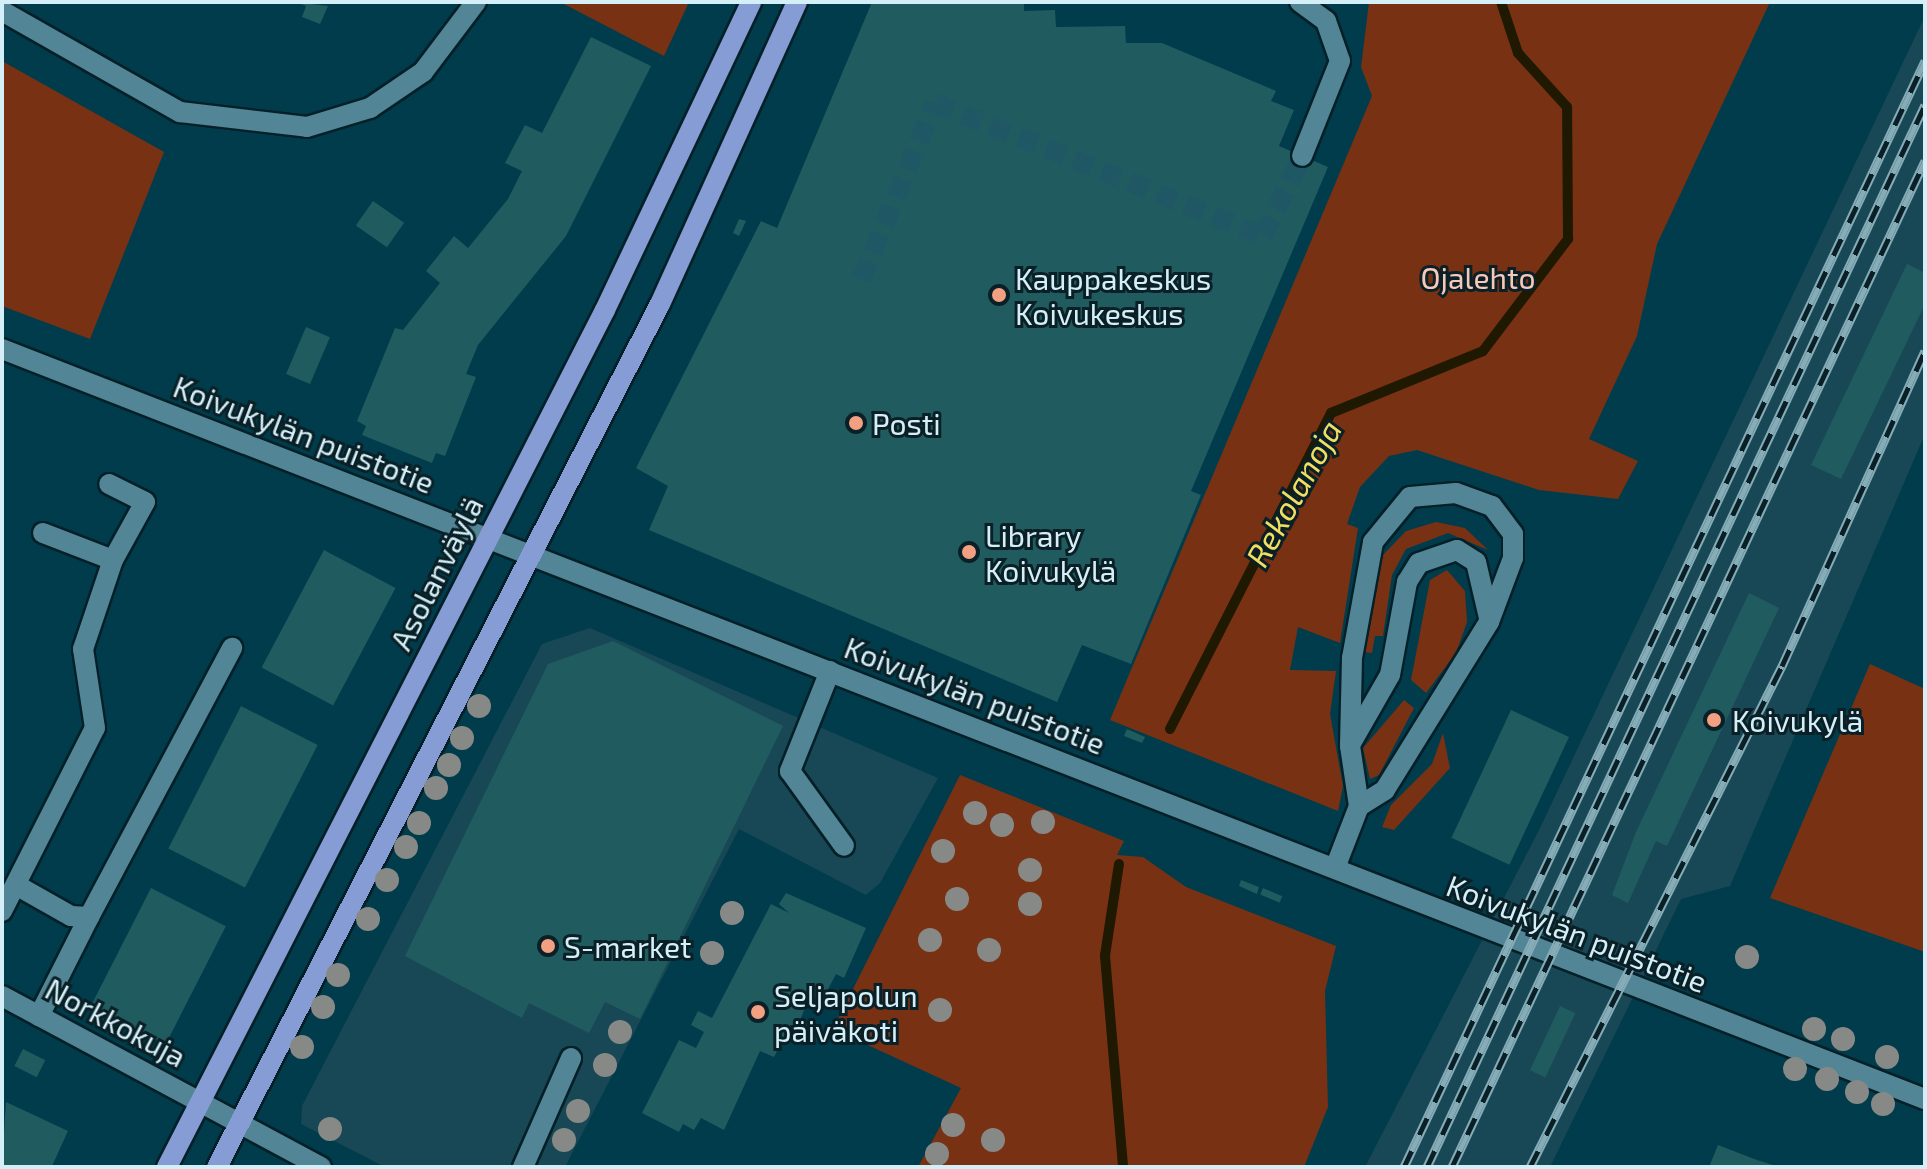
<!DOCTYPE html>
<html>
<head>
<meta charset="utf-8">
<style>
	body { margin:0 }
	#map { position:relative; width:1927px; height:1169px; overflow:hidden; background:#003c4b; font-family:"Exo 2",sans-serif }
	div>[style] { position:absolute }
	.built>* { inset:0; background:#184856 }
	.green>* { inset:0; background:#793113 }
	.stream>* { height:10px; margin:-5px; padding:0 5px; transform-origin:5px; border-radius:5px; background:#1e1900 }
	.building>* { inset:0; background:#205b5f; transform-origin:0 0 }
	.minor-tunnel>* { height:20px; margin-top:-10px; transform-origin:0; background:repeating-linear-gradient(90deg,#205765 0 20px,transparent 0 30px) }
	.roads { filter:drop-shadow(2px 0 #052028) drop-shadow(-2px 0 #052028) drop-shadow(0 2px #052028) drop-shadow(0 -2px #052028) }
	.minor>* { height:20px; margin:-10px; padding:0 10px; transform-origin:10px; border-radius:10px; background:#528595 }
	.major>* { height:20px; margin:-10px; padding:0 10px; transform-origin:10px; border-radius:10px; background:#869cd4 }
	.rail>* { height:9px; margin-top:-4.5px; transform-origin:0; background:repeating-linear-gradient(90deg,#0a2026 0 18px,#85acb7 0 36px); box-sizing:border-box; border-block:2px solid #85acb7 }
	.trees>* { width:24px; height:24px; margin:-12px; border-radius:50%; background:#878986 }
	.dots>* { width:22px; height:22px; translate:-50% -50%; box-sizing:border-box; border:4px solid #0a2026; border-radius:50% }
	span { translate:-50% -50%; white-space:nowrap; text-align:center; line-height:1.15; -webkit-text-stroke:6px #0a2026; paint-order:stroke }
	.park-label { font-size:30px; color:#f6c8b7 }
	.poi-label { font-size:30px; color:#d5eff8 }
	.left { translate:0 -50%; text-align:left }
	.street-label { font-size:30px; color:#d5eff8 }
	.water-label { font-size:32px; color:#f1de61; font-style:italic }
	.frame { position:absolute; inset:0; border:4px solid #d5eff8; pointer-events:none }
</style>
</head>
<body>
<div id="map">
	<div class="built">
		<div style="clip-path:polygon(1925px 16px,1925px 434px,1730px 886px,1681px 899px,1550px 1167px,1365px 1167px,1539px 830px)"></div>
		<div style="clip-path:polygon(590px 628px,938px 778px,880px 883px,866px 895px,739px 829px,565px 1167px,385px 1167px,301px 1124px,302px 1106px,542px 644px)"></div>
	</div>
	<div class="green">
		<div style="clip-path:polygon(560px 2px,689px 2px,664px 56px)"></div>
		<div style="clip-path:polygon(1369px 2px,1770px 2px,1657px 244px,1637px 336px,1589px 439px,1638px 461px,1618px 499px,1539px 490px,1417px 450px,1389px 456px,1360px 487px,1347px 524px,1358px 528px,1340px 643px,1298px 627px,1290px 670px,1336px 671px,1330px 714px,1343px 786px,1338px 811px,1110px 720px,1372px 96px,1361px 67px)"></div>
		<div style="clip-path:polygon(2px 61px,164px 152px,90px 339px,2px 306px)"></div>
		<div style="clip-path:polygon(1436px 522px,1465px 528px,1488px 550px,1448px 533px,1406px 549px,1392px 575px,1383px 636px,1375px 636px,1372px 653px,1363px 652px,1383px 555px,1406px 531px)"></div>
		<div style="clip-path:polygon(1447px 570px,1465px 591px,1467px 622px,1456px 653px,1426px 693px,1411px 680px,1430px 580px)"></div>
		<div style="clip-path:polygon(1870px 664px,1925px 689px,1925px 952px,1770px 898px)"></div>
		<div style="clip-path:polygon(1404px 700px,1414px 708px,1379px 775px,1370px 779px,1363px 748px)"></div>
		<div style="clip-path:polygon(1443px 733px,1450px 768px,1394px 830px,1382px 827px,1391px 805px,1432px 764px)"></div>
		<div style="clip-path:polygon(960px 775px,1124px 841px,1117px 855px,1143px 857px,1186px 887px,1336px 946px,1325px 991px,1328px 1107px,1304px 1167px,918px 1167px,961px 1088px,833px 1029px)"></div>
	</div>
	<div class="stream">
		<div style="left:1170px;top:729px;width:355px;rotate:-63deg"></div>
		<div style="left:1331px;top:413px;width:164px;rotate:-22.2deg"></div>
		<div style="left:1483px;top:351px;width:141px;rotate:-52.8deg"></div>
		<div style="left:1568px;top:239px;width:132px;rotate:-90.4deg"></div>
		<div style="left:1567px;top:107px;width:73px;rotate:-132.2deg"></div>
		<div style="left:1518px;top:53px;width:54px;rotate:-108.4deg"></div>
		<div style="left:1119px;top:864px;width:93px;rotate:98.7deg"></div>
		<div style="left:1105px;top:956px;width:212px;rotate:85.1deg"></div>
	</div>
	<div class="building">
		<div style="clip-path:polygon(296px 2px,328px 6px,320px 24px,302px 17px,306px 6px)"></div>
		<div style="clip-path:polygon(872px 2px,1024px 2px,1024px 11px,1055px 10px,1056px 27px,1125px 26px,1126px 43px,1162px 43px,1276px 91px,1271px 101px,1294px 110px,1279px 146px,1328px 167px,1191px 491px,1201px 495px,1131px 664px,1082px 645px,1057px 702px,649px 530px,668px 486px,636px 468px,761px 221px,777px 228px)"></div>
		<div style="clip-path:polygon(591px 37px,651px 66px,566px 236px,478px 345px,466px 374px,476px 377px,445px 456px,436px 453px,432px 463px,362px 435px,366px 426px,357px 421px,395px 328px,403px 330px,440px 283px,426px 271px,454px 236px,468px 248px,508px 199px,522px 171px,505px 163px,525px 125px,542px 133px)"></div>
		<div style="left:373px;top:201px;width:38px;height:30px;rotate:35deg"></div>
		<div style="clip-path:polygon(739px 219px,746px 221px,739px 236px,733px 233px)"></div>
		<div style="clip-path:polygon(1907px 264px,1925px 273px,1925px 304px,1841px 479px,1811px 465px)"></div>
		<div style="left:306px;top:327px;width:26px;height:51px;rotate:23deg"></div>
		<div style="left:324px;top:550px;width:81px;height:133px;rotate:28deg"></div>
		<div style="clip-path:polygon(1749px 593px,1779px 608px,1667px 846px,1656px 841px,1628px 903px,1612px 895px,1636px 832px)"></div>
		<div style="clip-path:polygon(613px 641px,783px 726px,640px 1019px,605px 1002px,589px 1033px,529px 1003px,522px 1018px,405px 956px,548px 664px)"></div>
		<div style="left:241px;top:706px;width:86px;height:160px;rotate:27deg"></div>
		<div style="left:1511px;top:710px;width:64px;height:141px;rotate:25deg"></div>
		<div style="clip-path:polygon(1127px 729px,1145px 737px,1142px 743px,1124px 736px)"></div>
		<div style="clip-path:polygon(1241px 880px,1259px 887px,1257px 894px,1239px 886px)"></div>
		<div style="left:151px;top:888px;width:84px;height:133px;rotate:27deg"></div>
		<div style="left:1263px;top:888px;width:21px;height:7px;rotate:23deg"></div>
		<div style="clip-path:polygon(786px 893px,866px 928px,844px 978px,836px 974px,822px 1001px,810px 995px,792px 1041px,784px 1037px,774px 1057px,760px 1051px,724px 1130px,701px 1118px,694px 1130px,683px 1124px,679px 1132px,642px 1113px,679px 1040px,696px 1048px,704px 1032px,691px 1025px,698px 1011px,712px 1018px,771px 904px,789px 913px,779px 904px)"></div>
		<div style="left:1560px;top:1006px;width:17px;height:71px;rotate:25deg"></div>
		<div style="left:23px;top:1049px;width:25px;height:19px;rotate:27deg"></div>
		<div style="clip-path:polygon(6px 1102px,68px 1131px,52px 1166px,2px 1167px)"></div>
		<div style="clip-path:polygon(1718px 1145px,1757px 1160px,1779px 1167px,1709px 1167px)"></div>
	</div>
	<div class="minor-tunnel">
		<div style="left:861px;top:280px;width:192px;rotate:-67.3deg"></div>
		<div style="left:935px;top:103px;width:354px;rotate:22.1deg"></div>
		<div style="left:1263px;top:236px;width:89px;rotate:-64deg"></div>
	</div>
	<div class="roads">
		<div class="minor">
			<div style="left:1300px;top:2px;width:32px;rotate:36deg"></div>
			<div style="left:1326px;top:21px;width:42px;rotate:70.7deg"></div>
			<div style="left:1340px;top:61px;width:102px;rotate:111.8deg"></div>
			<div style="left:2px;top:11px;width:205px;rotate:29.6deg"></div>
			<div style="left:180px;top:112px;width:128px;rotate:6.7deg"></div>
			<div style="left:307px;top:127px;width:66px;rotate:-16.8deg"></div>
			<div style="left:370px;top:108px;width:64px;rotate:-34.2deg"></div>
			<div style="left:423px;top:72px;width:88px;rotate:-52.9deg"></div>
			<div style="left:2px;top:349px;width:2064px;rotate:21.31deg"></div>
			<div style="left:43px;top:533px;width:75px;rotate:21.1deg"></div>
			<div style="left:830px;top:671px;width:108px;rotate:111.8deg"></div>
			<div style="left:790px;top:771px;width:92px;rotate:54.2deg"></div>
			<div style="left:1351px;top:743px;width:78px;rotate:-60.2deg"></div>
			<div style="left:1390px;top:675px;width:95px;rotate:-79.6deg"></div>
			<div style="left:1407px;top:582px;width:22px;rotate:-58deg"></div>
			<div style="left:1419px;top:563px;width:40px;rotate:-18.9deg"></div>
			<div style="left:1457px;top:550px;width:22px;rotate:32deg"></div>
			<div style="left:1476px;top:562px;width:57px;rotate:76.9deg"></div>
			<div style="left:1335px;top:868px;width:66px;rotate:-68.8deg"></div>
			<div style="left:1359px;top:806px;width:61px;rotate:-98.5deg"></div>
			<div style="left:1350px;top:746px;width:88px;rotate:-88.7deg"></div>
			<div style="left:1352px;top:658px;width:118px;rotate:-79.7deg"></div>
			<div style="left:1373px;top:542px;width:58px;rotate:-50.6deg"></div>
			<div style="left:1410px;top:497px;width:46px;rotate:-5deg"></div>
			<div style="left:1456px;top:493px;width:38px;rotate:20deg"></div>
			<div style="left:1492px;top:506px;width:35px;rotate:53deg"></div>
			<div style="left:1513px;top:534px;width:24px;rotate:90deg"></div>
			<div style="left:1513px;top:558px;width:68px;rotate:110.6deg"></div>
			<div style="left:1489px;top:622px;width:198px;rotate:121.8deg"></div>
			<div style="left:1385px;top:790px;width:31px;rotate:148deg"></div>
			<div style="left:16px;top:885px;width:63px;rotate:29.4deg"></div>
			<div style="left:71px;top:916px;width:18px;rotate:3deg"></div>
			<div style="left:89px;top:917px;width:305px;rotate:-62deg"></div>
			<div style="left:2px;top:911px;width:205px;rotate:-63.1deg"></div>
			<div style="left:95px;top:728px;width:80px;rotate:-98.6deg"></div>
			<div style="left:83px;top:649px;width:94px;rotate:-71.4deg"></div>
			<div style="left:113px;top:560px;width:66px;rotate:-61.1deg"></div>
			<div style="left:145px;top:502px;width:40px;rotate:-153.4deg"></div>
			<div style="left:2px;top:996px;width:362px;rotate:28.2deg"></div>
			<div style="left:39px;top:1016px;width:111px;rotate:-63.2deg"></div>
			<div style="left:523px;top:1167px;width:119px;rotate:-66.2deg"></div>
		</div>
		<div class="major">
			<div style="left:167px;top:1167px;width:962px;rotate:-62.93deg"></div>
			<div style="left:605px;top:310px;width:341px;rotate:-64.6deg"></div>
			<div style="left:217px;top:1167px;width:970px;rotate:-62.83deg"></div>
			<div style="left:660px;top:304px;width:332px;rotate:-65.6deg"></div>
		</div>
	</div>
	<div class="rail">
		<div style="left:1404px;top:1167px;width:1223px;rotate:-64.78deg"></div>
		<div style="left:1427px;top:1167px;width:1173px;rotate:-64.88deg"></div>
		<div style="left:1452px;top:1167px;width:1112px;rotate:-64.82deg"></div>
		<div style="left:1530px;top:1167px;width:561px;rotate:-63.3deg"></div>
		<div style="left:1782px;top:666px;width:346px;rotate:-65.6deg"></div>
	</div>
	<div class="trees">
		<div style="left:479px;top:706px"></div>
		<div style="left:462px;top:738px"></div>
		<div style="left:449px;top:765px"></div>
		<div style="left:436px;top:788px"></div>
		<div style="left:975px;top:813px"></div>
		<div style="left:1043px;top:822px"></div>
		<div style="left:419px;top:823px"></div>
		<div style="left:1002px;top:825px"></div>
		<div style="left:406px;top:847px"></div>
		<div style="left:943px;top:851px"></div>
		<div style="left:1030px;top:870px"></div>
		<div style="left:387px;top:880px"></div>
		<div style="left:957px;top:899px"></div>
		<div style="left:1030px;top:904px"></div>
		<div style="left:732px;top:913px"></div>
		<div style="left:368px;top:919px"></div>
		<div style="left:930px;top:940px"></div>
		<div style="left:989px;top:950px"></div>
		<div style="left:712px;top:953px"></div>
		<div style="left:1747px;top:957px"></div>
		<div style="left:338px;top:975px"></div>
		<div style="left:323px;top:1007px"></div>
		<div style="left:940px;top:1010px"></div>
		<div style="left:1814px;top:1029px"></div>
		<div style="left:620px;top:1032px"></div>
		<div style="left:1843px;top:1039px"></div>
		<div style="left:302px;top:1047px"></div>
		<div style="left:1887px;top:1057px"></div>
		<div style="left:605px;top:1065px"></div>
		<div style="left:1795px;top:1069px"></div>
		<div style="left:1827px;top:1079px"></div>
		<div style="left:1857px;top:1092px"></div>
		<div style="left:1883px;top:1104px"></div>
		<div style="left:578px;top:1111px"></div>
		<div style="left:953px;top:1125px"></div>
		<div style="left:330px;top:1129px"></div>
		<div style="left:564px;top:1140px"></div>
		<div style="left:993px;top:1140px"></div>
		<div style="left:937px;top:1154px"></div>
	</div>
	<div class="dots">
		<div style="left:999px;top:295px;background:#f3a082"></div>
		<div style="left:856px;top:423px;background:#f3a082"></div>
		<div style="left:969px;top:552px;background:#f3a082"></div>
		<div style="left:1714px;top:720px;background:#f3a082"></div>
		<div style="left:548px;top:946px;background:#f3a082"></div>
		<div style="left:758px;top:1012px;background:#f3a082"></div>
	</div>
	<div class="park-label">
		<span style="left:1478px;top:277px">Ojalehto</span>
	</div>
	<div class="poi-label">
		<span class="left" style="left:1015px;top:295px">Kauppakeskus<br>Koivukeskus</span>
		<span class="left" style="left:872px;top:423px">Posti</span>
		<span class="left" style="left:985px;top:552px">Library<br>Koivukylä</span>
		<span class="left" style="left:1732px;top:720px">Koivukylä</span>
		<span class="left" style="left:564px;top:946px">S-market</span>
		<span class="left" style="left:774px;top:1012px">Seljapolun<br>päiväkoti</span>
	</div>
	<div class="street-label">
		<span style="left:304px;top:434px;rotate:21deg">Koivukylän puistotie</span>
		<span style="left:436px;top:573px;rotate:-63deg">Asolanväylä</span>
		<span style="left:975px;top:695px;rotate:21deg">Koivukylän puistotie</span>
		<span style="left:1577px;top:933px;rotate:21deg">Koivukylän puistotie</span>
		<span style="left:116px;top:1022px;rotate:28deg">Norkkokuja</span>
	</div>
	<div class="water-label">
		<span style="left:1293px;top:493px;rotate:-61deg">Rekolanoja</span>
	</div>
	<div class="frame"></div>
</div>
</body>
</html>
